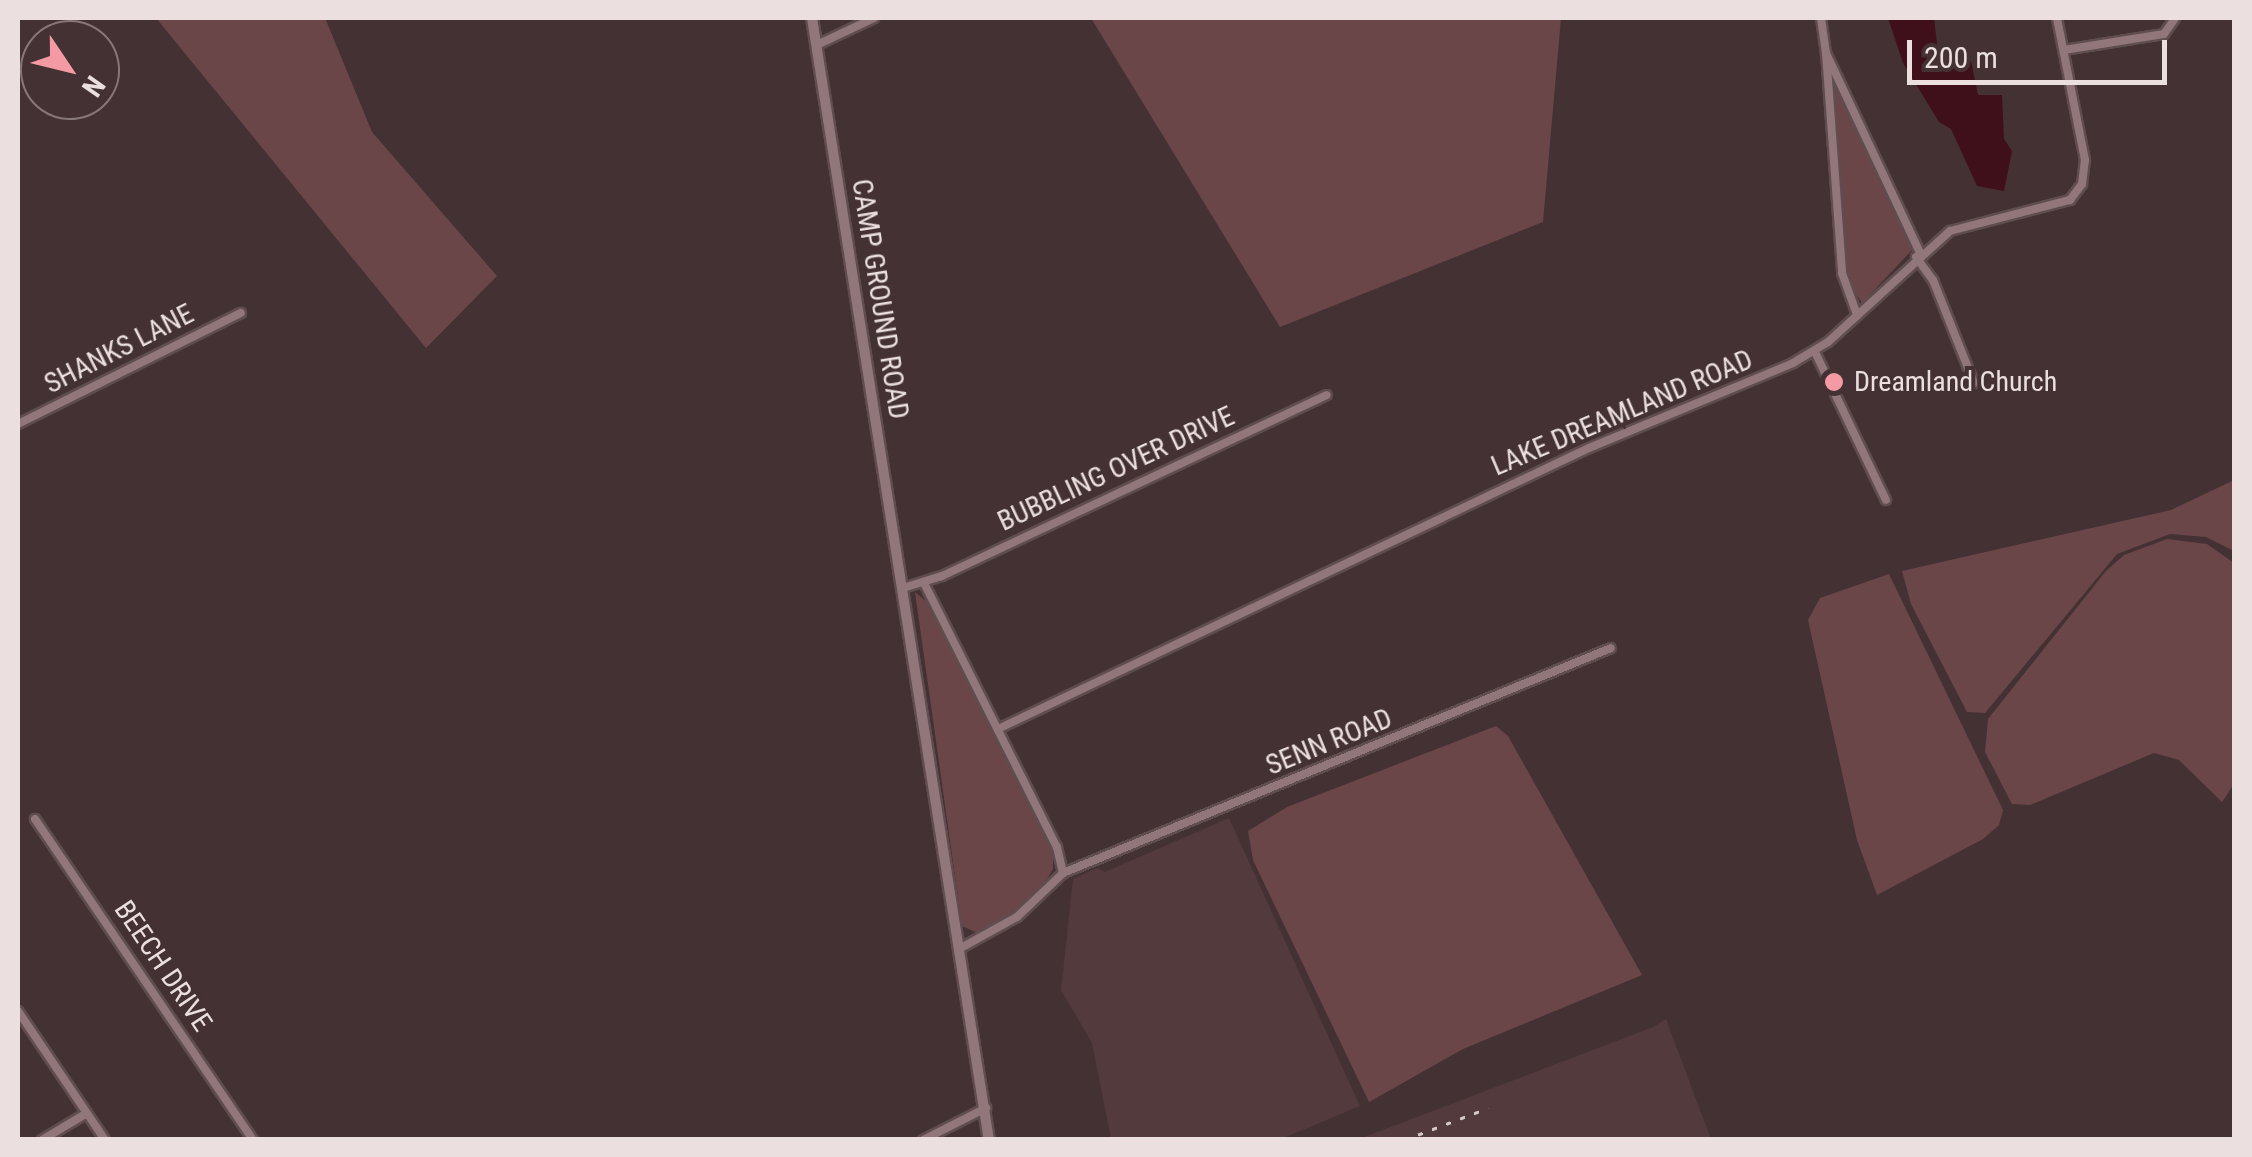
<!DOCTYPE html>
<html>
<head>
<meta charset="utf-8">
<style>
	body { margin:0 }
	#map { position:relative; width:2252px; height:1157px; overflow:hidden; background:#443133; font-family:"Roboto Condensed",sans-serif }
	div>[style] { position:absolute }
	.built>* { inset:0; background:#533a3c }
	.green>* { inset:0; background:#6b4649 }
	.water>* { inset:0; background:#3f1019 }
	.roads { filter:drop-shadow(2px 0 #5f4d4f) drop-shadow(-2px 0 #5f4d4f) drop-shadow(0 2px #5f4d4f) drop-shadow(0 -2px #5f4d4f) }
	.minor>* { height:8px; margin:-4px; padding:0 4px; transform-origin:4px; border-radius:4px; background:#917779 }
	.tertiary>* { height:10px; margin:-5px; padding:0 5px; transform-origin:5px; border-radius:5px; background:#917779 }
	.rail>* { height:2.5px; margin-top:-1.25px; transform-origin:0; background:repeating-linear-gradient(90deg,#d5c8c9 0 5px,transparent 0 15px) }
	.dots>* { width:28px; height:28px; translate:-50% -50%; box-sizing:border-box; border:5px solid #443133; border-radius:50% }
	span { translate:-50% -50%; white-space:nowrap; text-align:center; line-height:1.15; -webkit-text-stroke:8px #443133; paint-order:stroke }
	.street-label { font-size:28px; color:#ebdfe0 }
	.poi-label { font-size:28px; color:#ebdfe0 }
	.left { translate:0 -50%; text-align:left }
	.frame { position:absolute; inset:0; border:20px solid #ebdfe0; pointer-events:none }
	.north { position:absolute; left:20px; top:20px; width:100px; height:100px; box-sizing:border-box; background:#443133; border:2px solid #877778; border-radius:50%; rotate:125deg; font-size:28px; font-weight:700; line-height:40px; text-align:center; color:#ebdfe0 }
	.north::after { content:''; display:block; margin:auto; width:35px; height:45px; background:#f49aa4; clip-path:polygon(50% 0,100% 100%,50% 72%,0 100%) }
	.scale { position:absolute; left:1907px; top:40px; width:260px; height:45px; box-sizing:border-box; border:5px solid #ebdfe0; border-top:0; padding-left:12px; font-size:30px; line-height:35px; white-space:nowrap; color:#ebdfe0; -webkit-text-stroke:8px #443133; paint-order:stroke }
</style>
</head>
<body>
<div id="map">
	<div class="built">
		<div style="clip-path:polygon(1229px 818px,1360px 1106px,1281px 1139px,1111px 1139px,1092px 1043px,1061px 990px,1073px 879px,1097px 868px,1105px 872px)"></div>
		<div style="clip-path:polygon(1666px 1019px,1711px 1139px,1359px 1139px,1653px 1027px)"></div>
	</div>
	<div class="green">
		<div style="clip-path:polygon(156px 18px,325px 18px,372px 132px,497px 276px,426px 348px)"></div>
		<div style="clip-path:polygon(1091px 18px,1561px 18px,1543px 222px,1280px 327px)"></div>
		<div style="clip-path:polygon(1830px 62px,1914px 248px,1862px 303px,1848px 282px)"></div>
		<div style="clip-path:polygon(2234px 480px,2234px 551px,2206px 537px,2170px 534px,2117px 554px,1985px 713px,1967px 712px,1911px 604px,1902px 571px,2171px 510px)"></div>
		<div style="clip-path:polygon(2167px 539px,2207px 544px,2234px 563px,2234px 784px,2222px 802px,2179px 760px,2154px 753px,2030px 805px,2012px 804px,1985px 752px,1988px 719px,2106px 571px,2124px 555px)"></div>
		<div style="clip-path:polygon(1889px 574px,2003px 810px,1999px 825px,1983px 839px,1877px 895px,1857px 840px,1808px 620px,1820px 598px)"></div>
		<div style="clip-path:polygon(915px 592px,933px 607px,1053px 848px,1053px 869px,1038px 894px,980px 934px,962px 926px)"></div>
		<div style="clip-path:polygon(1496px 726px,1508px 736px,1642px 975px,1463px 1049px,1369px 1102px,1253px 860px,1248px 831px,1287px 807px)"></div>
	</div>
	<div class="water">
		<div style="clip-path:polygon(1888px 18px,1934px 18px,1938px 52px,1971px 61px,1978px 95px,2002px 95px,2004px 139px,2012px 151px,2004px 191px,1977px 186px,1951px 129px,1939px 122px,1903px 63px)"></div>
	</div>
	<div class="roads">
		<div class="minor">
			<div style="left:1821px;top:18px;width:35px;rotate:82deg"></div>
			<div style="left:1826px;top:53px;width:221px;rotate:64.8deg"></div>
			<div style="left:817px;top:45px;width:63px;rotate:-25.3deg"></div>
			<div style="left:2064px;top:50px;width:101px;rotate:-9.1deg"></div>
			<div style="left:2164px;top:34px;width:19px;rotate:-55deg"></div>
			<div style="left:1826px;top:53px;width:221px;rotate:85.8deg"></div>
			<div style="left:1842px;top:273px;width:45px;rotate:70.3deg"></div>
			<div style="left:1916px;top:257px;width:29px;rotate:54deg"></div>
			<div style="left:1933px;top:280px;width:111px;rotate:68.3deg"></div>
			<div style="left:1815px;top:352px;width:164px;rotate:64.4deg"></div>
			<div style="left:18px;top:424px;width:249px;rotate:-26.5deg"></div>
			<div style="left:924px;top:583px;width:296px;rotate:63.3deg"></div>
			<div style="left:1057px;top:847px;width:27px;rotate:77deg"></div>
			<div style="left:903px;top:588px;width:41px;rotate:-17.1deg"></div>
			<div style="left:942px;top:576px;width:425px;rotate:-25.2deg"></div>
			<div style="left:998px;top:729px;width:654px;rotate:-25.43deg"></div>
			<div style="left:1589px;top:448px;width:221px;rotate:-22.6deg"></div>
			<div style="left:1793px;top:363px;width:41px;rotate:-31deg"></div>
			<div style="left:1828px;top:342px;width:165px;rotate:-42.3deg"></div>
			<div style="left:1950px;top:231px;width:124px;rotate:-14.5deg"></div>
			<div style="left:2070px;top:200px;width:20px;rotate:-53deg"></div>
			<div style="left:2082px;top:184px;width:24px;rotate:-83deg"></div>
			<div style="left:2085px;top:160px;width:145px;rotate:-101.2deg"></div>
			<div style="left:35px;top:819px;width:388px;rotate:55.8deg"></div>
			<div style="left:959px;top:949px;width:66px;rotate:-28.9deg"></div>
			<div style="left:1017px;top:917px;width:64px;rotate:-43.7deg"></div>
			<div style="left:1063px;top:873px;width:592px;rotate:-22.32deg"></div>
			<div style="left:18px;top:1011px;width:156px;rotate:56deg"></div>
			<div style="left:42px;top:1140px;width:52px;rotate:-31deg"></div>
			<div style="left:923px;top:1140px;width:71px;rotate:-26.9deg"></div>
		</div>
		<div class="tertiary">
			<div style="left:812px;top:18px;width:1136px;rotate:81.04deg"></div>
		</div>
	</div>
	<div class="rail">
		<div style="left:1404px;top:1140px;width:90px;rotate:-20.9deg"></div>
	</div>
	<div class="dots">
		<div style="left:1834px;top:382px;background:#f49aa4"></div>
	</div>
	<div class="street-label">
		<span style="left:880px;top:299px;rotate:81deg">CAMP GROUND ROAD</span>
		<span style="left:119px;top:349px;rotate:-27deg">SHANKS LANE</span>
		<span style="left:1622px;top:413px;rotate:-23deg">LAKE DREAMLAND ROAD</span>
		<span style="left:1116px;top:469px;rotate:-25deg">BUBBLING OVER DRIVE</span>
		<span style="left:1329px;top:742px;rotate:-22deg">SENN ROAD</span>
		<span style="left:163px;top:966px;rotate:56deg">BEECH DRIVE</span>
	</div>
	<div class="poi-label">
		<span class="left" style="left:1854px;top:382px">Dreamland Church</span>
	</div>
	<div class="frame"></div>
	<div class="north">N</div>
	<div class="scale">200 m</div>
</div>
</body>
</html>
